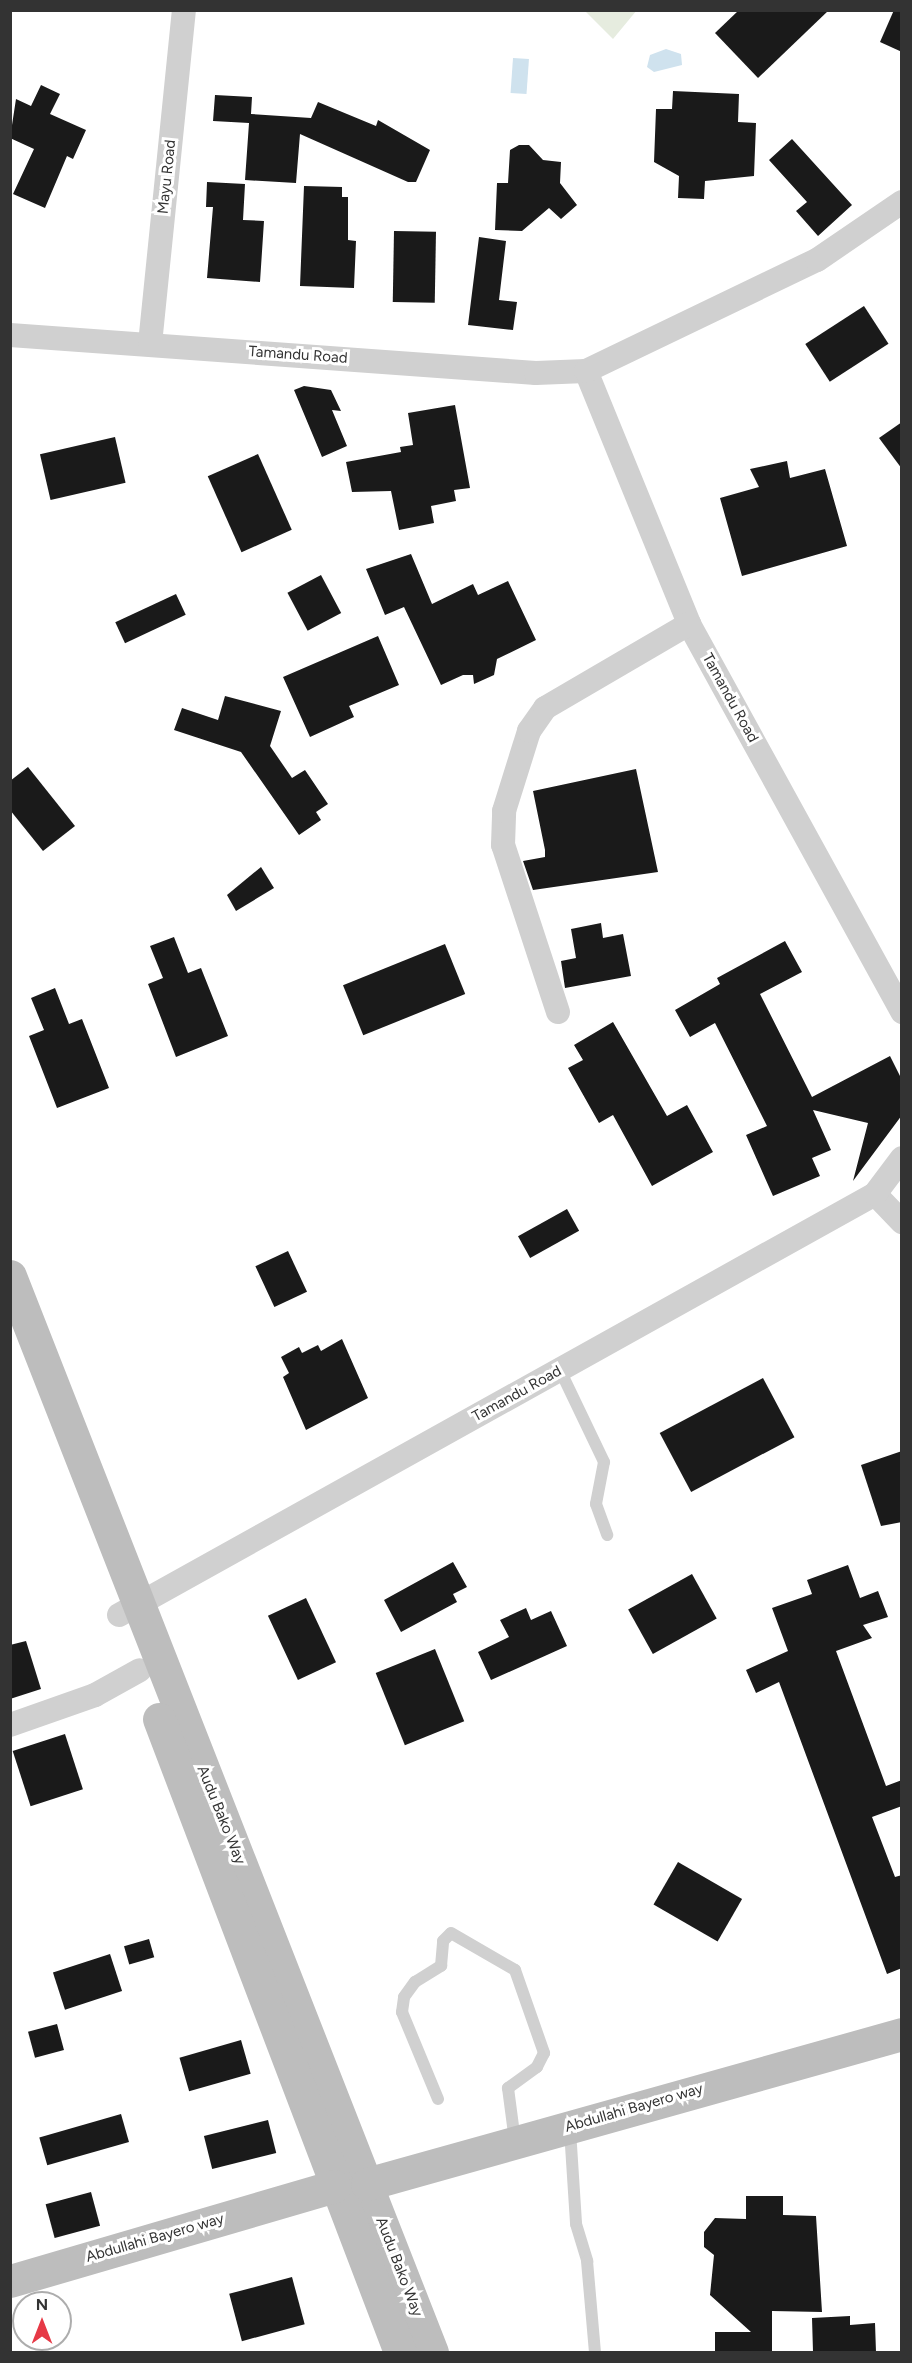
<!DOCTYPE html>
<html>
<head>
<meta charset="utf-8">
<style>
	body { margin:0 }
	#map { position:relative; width:912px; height:2363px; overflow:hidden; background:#fff; font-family:Figtree,sans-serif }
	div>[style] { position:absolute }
	.green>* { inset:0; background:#e6ecdf }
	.water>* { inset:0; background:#cfe2ee; transform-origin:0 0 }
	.building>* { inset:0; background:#1a1a1a; transform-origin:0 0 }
	.lane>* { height:12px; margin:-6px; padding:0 6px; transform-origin:6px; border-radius:6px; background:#d0d0d0 }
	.street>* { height:24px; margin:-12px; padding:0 12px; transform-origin:12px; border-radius:12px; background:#d0d0d0 }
	.secondary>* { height:33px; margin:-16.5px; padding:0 16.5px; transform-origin:16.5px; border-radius:16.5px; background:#bdbdbd }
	span { translate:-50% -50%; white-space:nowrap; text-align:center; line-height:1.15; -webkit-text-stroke:6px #fff; paint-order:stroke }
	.street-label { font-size:15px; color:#333 }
	.frame { position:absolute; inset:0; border:12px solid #333; pointer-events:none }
	.north { position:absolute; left:12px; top:2291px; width:60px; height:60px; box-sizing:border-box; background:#fff; border:2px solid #adadad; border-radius:50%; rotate:0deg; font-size:16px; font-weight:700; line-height:24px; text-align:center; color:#333 }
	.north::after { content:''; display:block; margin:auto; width:21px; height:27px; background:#e63946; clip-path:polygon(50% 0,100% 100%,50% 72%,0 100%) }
</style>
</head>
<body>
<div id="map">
	<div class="green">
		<div style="clip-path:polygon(637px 10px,613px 39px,585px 11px,585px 10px)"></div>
	</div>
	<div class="water">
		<div style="clip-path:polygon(666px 49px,681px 54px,682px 65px,654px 72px,647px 67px,650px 55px)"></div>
		<div style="left:513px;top:58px;width:16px;height:35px;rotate:4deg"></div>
	</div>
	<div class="building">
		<div style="clip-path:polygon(739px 10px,829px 10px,758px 78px,715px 33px)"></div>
		<div style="clip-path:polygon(894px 10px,902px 10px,902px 52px,880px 42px)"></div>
		<div style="clip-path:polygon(41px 85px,60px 94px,50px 114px,86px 130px,73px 159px,67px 156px,45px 208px,13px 194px,34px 149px,10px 138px,16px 99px,31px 106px)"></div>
		<div style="clip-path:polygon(673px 91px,739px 94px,738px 122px,756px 123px,754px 176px,705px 181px,704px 199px,678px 198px,679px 176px,654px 162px,656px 109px,672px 109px)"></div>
		<div style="clip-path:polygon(215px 95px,252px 97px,251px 114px,311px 118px,318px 102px,376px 126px,378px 120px,430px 150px,416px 182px,408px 182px,300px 134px,296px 183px,245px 180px,249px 123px,213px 121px)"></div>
		<div style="clip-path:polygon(792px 139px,852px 205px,818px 236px,796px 211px,807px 202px,769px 160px)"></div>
		<div style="clip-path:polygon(519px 145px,529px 145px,543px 160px,561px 162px,560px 183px,577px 205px,561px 219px,549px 208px,522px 231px,495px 230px,497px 183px,508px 183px,510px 150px)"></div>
		<div style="clip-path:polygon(207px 182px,245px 184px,243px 220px,264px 221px,260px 282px,207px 278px,213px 207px,206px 207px)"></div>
		<div style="clip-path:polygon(304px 186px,342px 187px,342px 197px,348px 197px,348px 240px,356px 241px,354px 288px,300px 286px)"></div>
		<div style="left:394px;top:231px;width:42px;height:71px;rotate:1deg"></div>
		<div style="clip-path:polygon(479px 237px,506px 241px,499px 300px,517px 302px,513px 330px,468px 325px)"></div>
		<div style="left:864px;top:306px;width:45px;height:70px;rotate:57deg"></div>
		<div style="clip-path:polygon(304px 386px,331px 390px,341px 411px,332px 410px,347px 446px,322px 457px,294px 390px)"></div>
		<div style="clip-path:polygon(455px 405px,470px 488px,454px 490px,456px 501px,431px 506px,434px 523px,399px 530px,391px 491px,352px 492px,346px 462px,401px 452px,400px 447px,413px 445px,408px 413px)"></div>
		<div style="clip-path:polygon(902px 422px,902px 469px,879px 438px)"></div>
		<div style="left:115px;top:437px;width:47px;height:77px;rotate:77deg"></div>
		<div style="left:258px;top:454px;width:83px;height:55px;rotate:66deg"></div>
		<div style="clip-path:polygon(787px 461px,790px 478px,825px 469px,847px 546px,742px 576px,720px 498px,759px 487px,750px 469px)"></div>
		<div style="clip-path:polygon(411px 554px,432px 604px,473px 584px,478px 595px,508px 581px,536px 640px,497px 659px,494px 675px,474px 684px,473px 675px,463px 675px,441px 685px,404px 607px,385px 615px,366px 569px)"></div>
		<div style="left:321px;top:575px;width:43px;height:38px;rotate:62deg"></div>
		<div style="left:176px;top:594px;width:23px;height:67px;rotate:65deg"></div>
		<div style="clip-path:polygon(378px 636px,399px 685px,349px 706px,354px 717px,310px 737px,283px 677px)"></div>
		<div style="clip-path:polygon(225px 696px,281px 711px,270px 746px,292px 778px,305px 770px,328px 804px,316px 812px,321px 820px,299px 835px,241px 752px,174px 730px,182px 708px,218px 720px)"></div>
		<div style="clip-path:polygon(28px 767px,75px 826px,43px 851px,10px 810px,10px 781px)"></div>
		<div style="clip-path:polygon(636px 769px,658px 872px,533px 890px,523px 861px,545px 857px,545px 850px,533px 791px)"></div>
		<div style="clip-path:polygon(261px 867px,274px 888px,236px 911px,227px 895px)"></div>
		<div style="clip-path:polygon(601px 923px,603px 938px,623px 934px,631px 976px,565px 988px,561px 961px,576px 958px,571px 929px)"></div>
		<div style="clip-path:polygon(174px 937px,188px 973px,201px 968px,228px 1036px,176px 1057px,148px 984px,163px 978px,150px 946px)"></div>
		<div style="clip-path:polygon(785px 941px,802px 972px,760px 994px,812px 1097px,890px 1056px,902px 1080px,902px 1115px,853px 1181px,868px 1123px,813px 1110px,831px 1150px,812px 1158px,820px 1176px,773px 1196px,746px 1135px,767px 1126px,715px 1023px,690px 1037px,675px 1010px,720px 984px,717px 978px)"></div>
		<div style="left:445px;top:944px;width:54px;height:110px;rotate:68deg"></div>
		<div style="clip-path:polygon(55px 988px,69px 1024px,82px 1019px,109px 1088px,57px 1108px,29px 1036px,44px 1030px,31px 998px)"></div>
		<div style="clip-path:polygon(613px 1022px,667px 1116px,687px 1105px,713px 1152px,652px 1186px,613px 1115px,599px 1123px,568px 1068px,583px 1060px,574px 1045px)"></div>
		<div style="left:567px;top:1209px;width:25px;height:56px;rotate:61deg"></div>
		<div style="left:288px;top:1251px;width:45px;height:36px;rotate:65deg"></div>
		<div style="clip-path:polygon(342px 1339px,368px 1398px,306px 1430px,283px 1377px,289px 1373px,281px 1357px,299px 1347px,302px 1353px,318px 1345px,321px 1351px)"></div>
		<div style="left:763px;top:1378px;width:67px;height:117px;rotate:62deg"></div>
		<div style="clip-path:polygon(902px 1451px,902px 1522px,881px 1526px,861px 1465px)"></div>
		<div style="clip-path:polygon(453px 1562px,467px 1587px,453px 1594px,457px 1602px,401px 1632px,384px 1600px)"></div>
		<div style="clip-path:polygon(848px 1565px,860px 1598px,878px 1591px,888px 1617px,863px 1625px,872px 1638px,836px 1651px,886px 1786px,902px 1780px,902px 1806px,872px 1817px,895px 1877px,902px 1875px,902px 1968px,887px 1974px,779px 1682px,756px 1693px,746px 1670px,788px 1651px,772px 1608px,812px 1594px,807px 1580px)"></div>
		<div style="left:692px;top:1574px;width:51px;height:73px;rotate:61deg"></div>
		<div style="left:306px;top:1598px;width:71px;height:42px;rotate:65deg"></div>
		<div style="clip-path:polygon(526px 1608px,531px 1620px,551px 1611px,567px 1646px,491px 1680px,478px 1652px,509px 1637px,500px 1620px)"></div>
		<div style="clip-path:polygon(26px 1641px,41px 1689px,10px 1699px,10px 1645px)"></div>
		<div style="left:435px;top:1649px;width:78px;height:64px;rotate:68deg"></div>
		<div style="left:65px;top:1734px;width:58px;height:55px;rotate:72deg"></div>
		<div style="left:678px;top:1862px;width:74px;height:49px;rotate:30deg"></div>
		<div style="left:149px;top:1939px;width:19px;height:26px;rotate:74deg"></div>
		<div style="left:110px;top:1954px;width:39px;height:60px;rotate:72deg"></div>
		<div style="left:57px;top:2024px;width:27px;height:30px;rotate:75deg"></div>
		<div style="left:241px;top:2040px;width:35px;height:64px;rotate:74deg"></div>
		<div style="left:121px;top:2114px;width:29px;height:85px;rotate:74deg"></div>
		<div style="left:268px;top:2120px;width:34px;height:66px;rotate:76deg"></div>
		<div style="left:91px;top:2192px;width:35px;height:47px;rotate:75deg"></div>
		<div style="clip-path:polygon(746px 2196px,783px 2196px,783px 2215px,816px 2216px,822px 2312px,772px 2311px,772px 2352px,715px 2352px,715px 2332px,751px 2332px,710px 2295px,714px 2255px,704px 2247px,704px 2232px,715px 2218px,746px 2219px)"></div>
		<div style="left:292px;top:2277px;width:49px;height:65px;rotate:75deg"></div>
		<div style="clip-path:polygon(850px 2316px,850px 2325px,875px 2323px,876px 2352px,813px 2352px,812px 2318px)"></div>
	</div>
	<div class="lane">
		<div style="left:560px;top:1370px;width:102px;rotate:64.4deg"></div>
		<div style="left:604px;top:1462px;width:43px;rotate:100.8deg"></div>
		<div style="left:596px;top:1504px;width:33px;rotate:70deg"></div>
		<div style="left:438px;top:2099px;width:94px;rotate:-112.5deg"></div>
		<div style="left:402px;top:2012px;width:15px;rotate:-82deg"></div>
		<div style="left:404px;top:1997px;width:19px;rotate:-54deg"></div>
		<div style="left:415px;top:1982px;width:31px;rotate:-32deg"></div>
		<div style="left:441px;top:1966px;width:25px;rotate:-85deg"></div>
		<div style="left:443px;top:1941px;width:11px;rotate:-45deg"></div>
		<div style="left:451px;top:1933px;width:74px;rotate:30deg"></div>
		<div style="left:515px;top:1970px;width:88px;rotate:70.7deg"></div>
		<div style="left:544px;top:2053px;width:16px;rotate:117deg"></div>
		<div style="left:537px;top:2067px;width:36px;rotate:144deg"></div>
		<div style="left:508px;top:2088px;width:53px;rotate:82.5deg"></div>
		<div style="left:570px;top:2130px;width:94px;rotate:86.3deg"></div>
		<div style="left:576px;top:2224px;width:39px;rotate:73deg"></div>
		<div style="left:587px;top:2261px;width:91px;rotate:85deg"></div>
	</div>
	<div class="street">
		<div style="left:10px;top:335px;width:527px;rotate:4.13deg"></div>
		<div style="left:536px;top:373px;width:50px;rotate:-2.3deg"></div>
		<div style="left:586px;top:371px;width:273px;rotate:67.8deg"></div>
		<div style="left:689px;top:624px;width:443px;rotate:61.2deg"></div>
		<div style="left:150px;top:344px;width:336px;rotate:-84.2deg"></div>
		<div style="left:586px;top:371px;width:256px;rotate:-25.7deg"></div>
		<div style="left:817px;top:260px;width:103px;rotate:-34.3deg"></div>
		<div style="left:558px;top:1012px;width:176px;rotate:-108.2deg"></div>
		<div style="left:503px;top:845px;width:34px;rotate:-88deg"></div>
		<div style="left:504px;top:811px;width:84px;rotate:-72.6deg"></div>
		<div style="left:529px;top:731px;width:28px;rotate:-55deg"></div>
		<div style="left:545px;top:708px;width:167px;rotate:-30.3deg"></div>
		<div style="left:875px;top:1194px;width:39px;rotate:46deg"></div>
		<div style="left:119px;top:1615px;width:865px;rotate:-29.11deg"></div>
		<div style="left:875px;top:1194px;width:45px;rotate:-53.1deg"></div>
		<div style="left:10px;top:1725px;width:90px;rotate:-19.4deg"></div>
		<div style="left:95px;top:1695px;width:51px;rotate:-29.1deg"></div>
	</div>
	<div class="secondary">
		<div style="left:10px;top:1276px;width:1156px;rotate:68.59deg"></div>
		<div style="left:159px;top:1719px;width:677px;rotate:69.16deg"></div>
		<div style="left:367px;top:2184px;width:556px;rotate:-15.66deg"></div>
		<div style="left:10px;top:2281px;width:338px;rotate:-16.3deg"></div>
	</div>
	<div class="street-label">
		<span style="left:167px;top:177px;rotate:-84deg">Mayu Road</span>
		<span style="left:298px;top:355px;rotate:4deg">Tamandu Road</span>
		<span style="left:730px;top:698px;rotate:61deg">Tamandu Road</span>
		<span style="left:517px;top:1394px;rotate:-29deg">Tamandu Road</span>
		<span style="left:221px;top:1815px;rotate:68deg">Audu Bako Way</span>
		<span style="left:634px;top:2108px;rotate:-16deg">Abdullahi Bayero way</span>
		<span style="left:155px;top:2238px;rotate:-16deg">Abdullahi Bayero way</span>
		<span style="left:399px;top:2267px;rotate:69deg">Audu Bako Way</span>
	</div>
	<div class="frame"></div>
	<div class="north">N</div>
</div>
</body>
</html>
